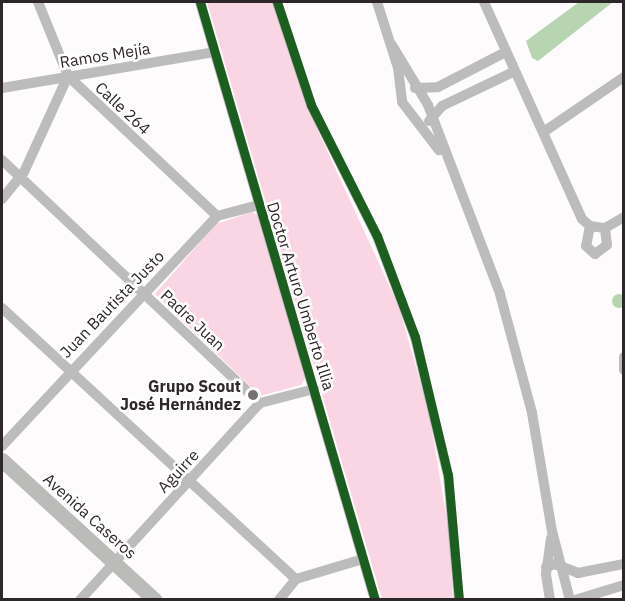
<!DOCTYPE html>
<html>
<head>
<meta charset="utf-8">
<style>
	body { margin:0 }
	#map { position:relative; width:625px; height:601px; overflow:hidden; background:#fdfbfc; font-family:"IBM Plex Sans",sans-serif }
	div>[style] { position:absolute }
	.green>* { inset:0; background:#fad5e3 }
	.water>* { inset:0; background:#b6d5b0 }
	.round { border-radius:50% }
	.street>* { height:10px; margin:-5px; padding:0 5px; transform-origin:5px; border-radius:5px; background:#bbbcbb }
	.secondary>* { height:15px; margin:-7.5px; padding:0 7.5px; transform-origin:7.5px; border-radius:7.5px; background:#bbbbba }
	.cycleway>* { height:9px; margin:-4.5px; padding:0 4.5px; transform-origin:4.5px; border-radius:4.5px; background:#1b5e20 }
	.dots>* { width:16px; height:16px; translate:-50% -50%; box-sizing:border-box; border:3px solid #fff; border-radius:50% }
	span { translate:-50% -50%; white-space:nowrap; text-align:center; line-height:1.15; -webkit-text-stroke:5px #fff; paint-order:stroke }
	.street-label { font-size:16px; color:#2e2729 }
	.poi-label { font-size:16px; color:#2e2729; font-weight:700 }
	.right { translate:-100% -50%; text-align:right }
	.frame { position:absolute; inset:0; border:3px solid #2e2729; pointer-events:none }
</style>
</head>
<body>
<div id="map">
	<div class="green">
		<div style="clip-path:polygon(207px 2px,273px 2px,319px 133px,399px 307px,429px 413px,449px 532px,453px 599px,382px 599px)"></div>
		<div style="clip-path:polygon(252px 212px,259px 216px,305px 378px,301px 385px,260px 396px,155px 294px,216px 224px)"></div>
	</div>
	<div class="water">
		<div style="clip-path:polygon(579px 2px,613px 2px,538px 61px,532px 58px,526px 41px)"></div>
		<div class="round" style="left:612px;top:294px;width:14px;height:14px"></div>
	</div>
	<div class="street">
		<div style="left:38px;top:2px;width:80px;rotate:67.9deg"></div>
		<div style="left:68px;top:76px;width:204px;rotate:43.2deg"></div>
		<div style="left:200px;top:2px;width:623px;rotate:73.69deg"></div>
		<div style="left:277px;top:2px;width:108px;rotate:71.7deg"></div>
		<div style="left:311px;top:105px;width:147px;rotate:63.3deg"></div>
		<div style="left:377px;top:236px;width:108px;rotate:69.4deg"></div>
		<div style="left:415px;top:337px;width:142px;rotate:76.6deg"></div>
		<div style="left:448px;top:475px;width:125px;rotate:85deg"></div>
		<div style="left:377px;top:2px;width:69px;rotate:72.3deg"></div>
		<div style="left:398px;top:68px;width:34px;rotate:83deg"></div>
		<div style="left:402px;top:102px;width:61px;rotate:52.4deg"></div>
		<div style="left:484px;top:2px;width:238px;rotate:65.7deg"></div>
		<div style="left:582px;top:219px;width:11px;rotate:41deg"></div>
		<div style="left:590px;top:226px;width:15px;rotate:8deg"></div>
		<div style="left:605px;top:228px;width:22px;rotate:-30deg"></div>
		<div style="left:392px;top:45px;width:70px;rotate:59deg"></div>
		<div style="left:428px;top:105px;width:202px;rotate:69.1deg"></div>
		<div style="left:500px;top:294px;width:123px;rotate:74.9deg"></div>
		<div style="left:532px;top:413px;width:120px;rotate:80.4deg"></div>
		<div style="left:552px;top:531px;width:71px;rotate:75.4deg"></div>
		<div style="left:2px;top:88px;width:215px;rotate:-9.6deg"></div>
		<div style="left:415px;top:88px;width:23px;rotate:-2deg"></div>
		<div style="left:438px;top:87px;width:74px;rotate:-27.3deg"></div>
		<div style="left:429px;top:121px;width:20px;rotate:-49deg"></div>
		<div style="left:442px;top:106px;width:79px;rotate:-25.6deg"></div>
		<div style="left:545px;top:131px;width:96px;rotate:-34.4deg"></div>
		<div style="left:2px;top:160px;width:354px;rotate:43.3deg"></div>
		<div style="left:2px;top:199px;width:35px;rotate:-51deg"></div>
		<div style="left:24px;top:172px;width:106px;rotate:-65.4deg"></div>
		<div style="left:590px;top:226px;width:20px;rotate:101deg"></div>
		<div style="left:586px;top:246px;width:12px;rotate:42deg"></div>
		<div style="left:595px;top:254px;width:15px;rotate:-37deg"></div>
		<div style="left:607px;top:245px;width:17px;rotate:-97deg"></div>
		<div style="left:2px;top:308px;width:400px;rotate:42.7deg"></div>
		<div style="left:624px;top:357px;width:13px;rotate:90deg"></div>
		<div style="left:2px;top:446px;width:315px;rotate:-46.9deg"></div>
		<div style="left:217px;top:216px;width:43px;rotate:-14.7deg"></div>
		<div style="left:546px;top:567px;width:9px;rotate:-18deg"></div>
		<div style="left:555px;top:564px;width:25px;rotate:21deg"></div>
		<div style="left:578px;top:573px;width:47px;rotate:-11.1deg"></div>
		<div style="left:80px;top:600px;width:267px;rotate:-47.6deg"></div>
		<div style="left:260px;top:403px;width:56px;rotate:-14.5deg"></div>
		<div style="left:279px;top:600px;width:27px;rotate:-51deg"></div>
		<div style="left:296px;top:579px;width:70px;rotate:-16.6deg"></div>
		<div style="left:550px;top:600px;width:26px;rotate:-99deg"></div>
		<div style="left:546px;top:574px;width:36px;rotate:-82deg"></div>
		<div style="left:575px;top:600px;width:51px;rotate:-17deg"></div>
	</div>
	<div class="secondary">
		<div style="left:2px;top:460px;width:207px;rotate:42.5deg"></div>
	</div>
	<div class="cycleway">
		<div style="left:200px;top:2px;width:623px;rotate:73.69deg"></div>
		<div style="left:277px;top:2px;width:108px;rotate:71.7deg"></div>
		<div style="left:311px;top:105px;width:147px;rotate:63.3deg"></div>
		<div style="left:377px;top:236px;width:108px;rotate:69.4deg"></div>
		<div style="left:415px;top:337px;width:142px;rotate:76.6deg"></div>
		<div style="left:448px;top:475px;width:125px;rotate:85deg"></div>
	</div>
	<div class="dots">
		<div style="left:253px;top:395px;background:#767173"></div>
	</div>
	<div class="street-label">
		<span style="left:105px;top:55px;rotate:-9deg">Ramos Mejía</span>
		<span style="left:123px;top:108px;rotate:43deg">Calle 264</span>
		<span style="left:301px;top:296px;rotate:73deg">Doctor Arturo Umberto Illia</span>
		<span style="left:112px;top:304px;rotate:-46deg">Juan Bautista Justo</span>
		<span style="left:193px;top:320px;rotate:43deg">Padre Juan</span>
		<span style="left:178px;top:471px;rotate:-47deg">Aguirre</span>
		<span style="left:90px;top:516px;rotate:42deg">Avenida Caseros</span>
	</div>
	<div class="poi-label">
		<span class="right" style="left:241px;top:395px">Grupo Scout<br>José Hernández</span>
	</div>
	<div class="frame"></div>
</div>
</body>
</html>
